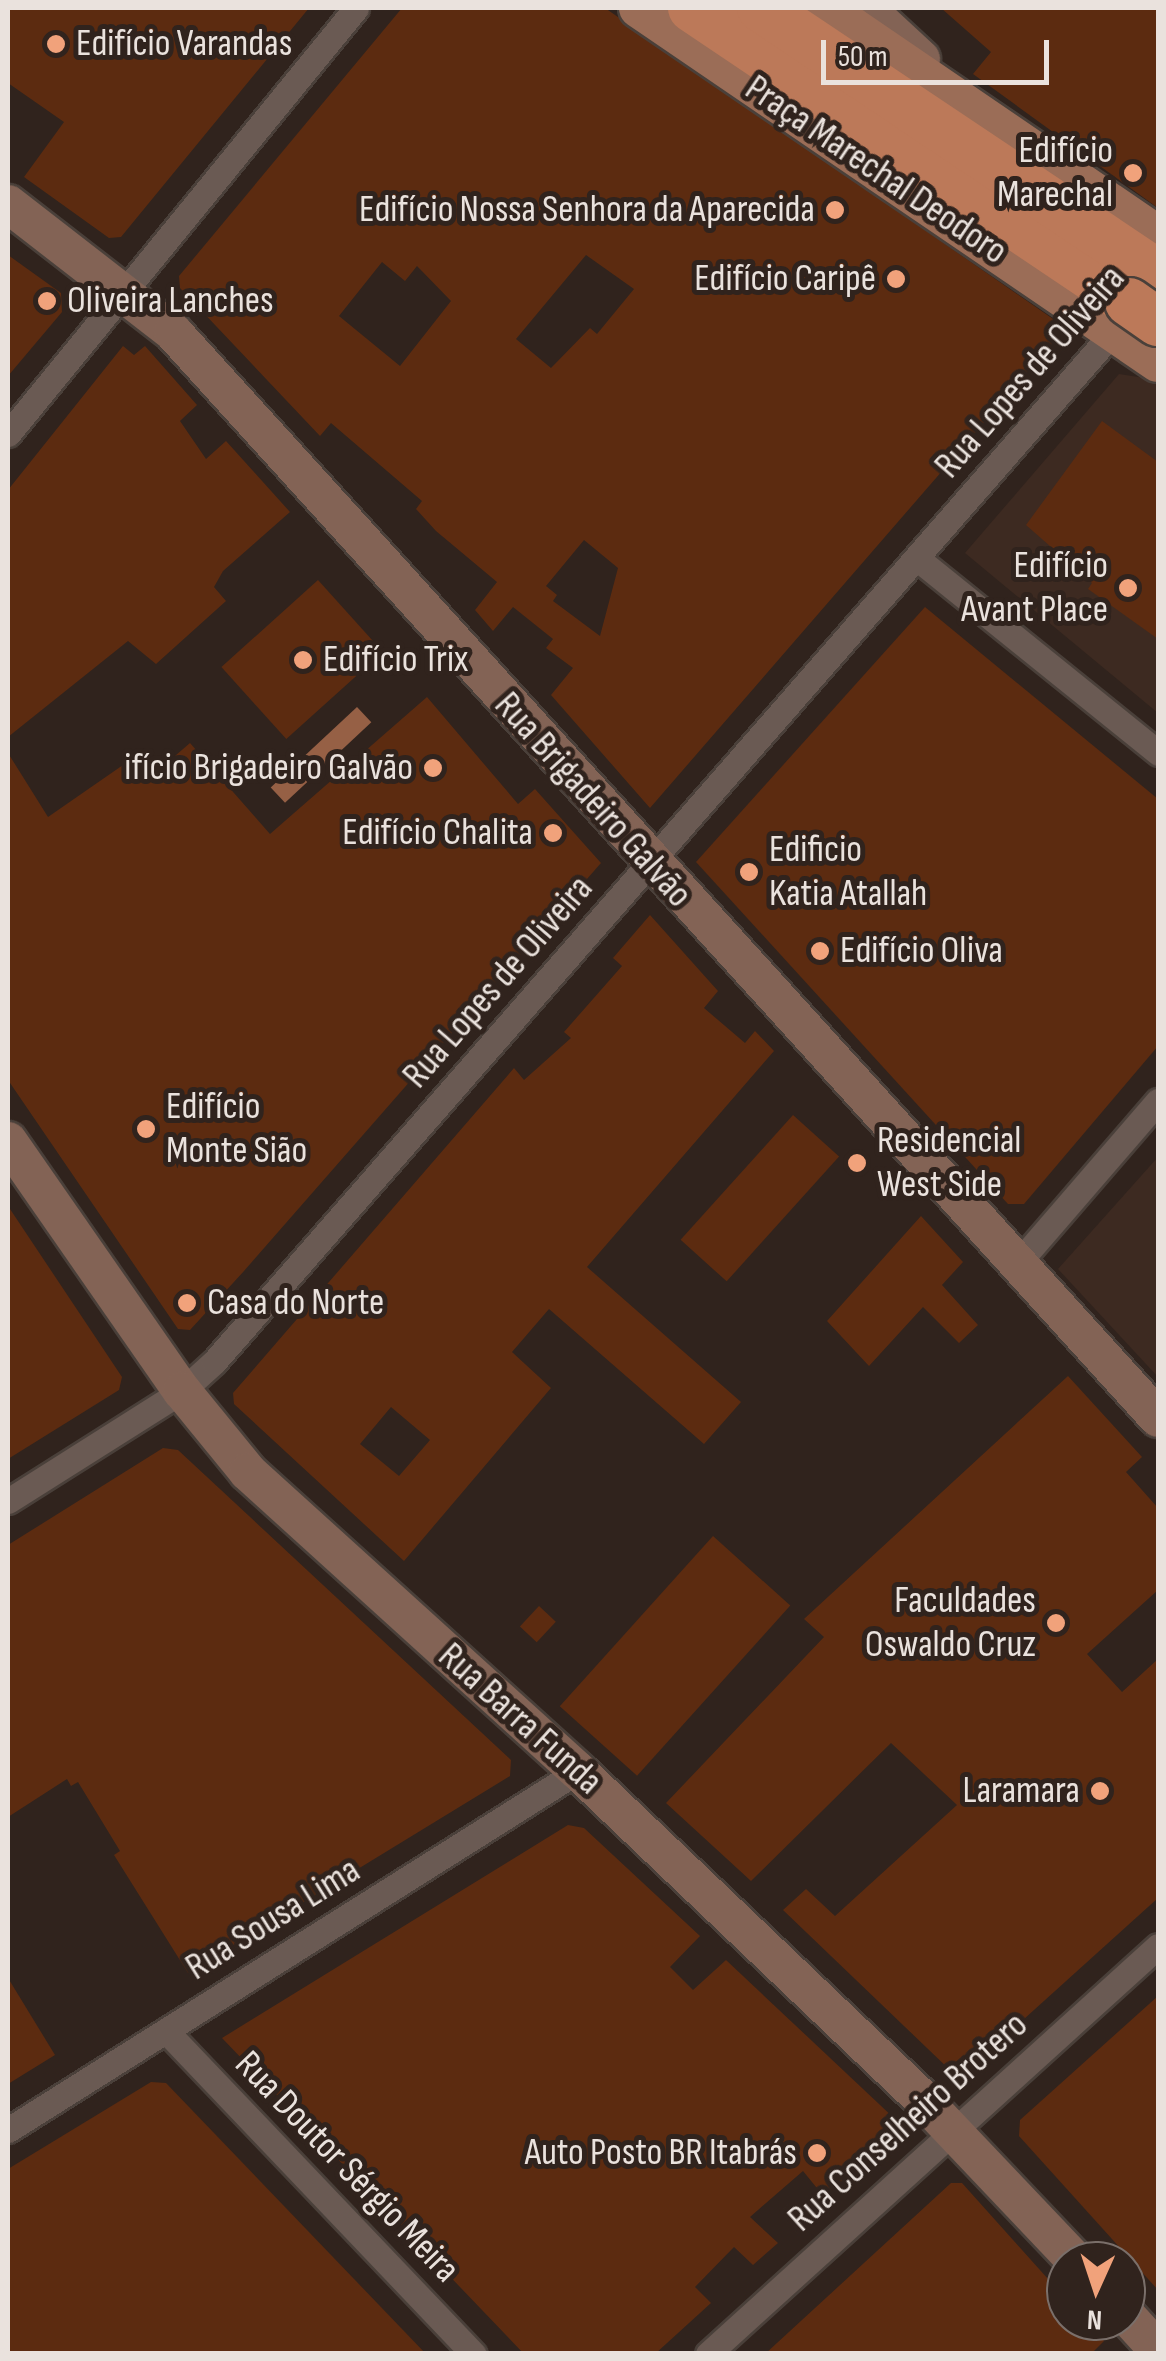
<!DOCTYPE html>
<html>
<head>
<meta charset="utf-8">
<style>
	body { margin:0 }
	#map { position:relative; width:1166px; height:2361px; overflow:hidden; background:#30231d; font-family:"Sofia Sans Condensed",sans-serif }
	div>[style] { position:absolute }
	.built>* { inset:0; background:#3d2a21 }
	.water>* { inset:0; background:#966045; transform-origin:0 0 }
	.building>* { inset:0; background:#5c2b10; transform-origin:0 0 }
	.roads { filter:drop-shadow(2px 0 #4a403a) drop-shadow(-2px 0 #4a403a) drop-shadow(0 2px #4a403a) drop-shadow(0 -2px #4a403a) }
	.street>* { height:25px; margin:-12.5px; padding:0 12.5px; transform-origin:12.5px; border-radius:12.5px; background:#6a5a53 }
	.secondary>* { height:38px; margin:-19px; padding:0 19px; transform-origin:19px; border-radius:19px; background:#836355 }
	.primary>* { height:40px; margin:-20px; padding:0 20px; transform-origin:20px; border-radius:20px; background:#9b6d57 }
	.highway>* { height:48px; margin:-24px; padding:0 24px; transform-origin:24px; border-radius:24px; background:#bc7959 }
	.bridges { filter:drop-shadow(2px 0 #4a403a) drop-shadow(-2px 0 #4a403a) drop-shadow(0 2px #4a403a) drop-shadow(0 -2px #4a403a) }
	.highway-bridge>* { height:48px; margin:-24px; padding:0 24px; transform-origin:24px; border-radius:24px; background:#bc7959 }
	.dots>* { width:28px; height:28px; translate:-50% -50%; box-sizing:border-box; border:5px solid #30231d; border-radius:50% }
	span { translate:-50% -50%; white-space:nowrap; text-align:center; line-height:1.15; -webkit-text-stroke:10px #30231d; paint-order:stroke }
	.poi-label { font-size:38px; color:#eae2dd }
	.left { translate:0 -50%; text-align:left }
	.right { translate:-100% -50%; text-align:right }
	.street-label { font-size:38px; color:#eae2dd }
	.frame { position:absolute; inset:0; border:10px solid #eae2dd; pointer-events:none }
	.north { position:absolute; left:1046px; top:2241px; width:100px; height:100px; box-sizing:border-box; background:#30231d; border:2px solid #7a6f6a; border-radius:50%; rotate:183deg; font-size:28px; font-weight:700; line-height:40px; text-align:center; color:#eae2dd }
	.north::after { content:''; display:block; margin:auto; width:35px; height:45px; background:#f1a27b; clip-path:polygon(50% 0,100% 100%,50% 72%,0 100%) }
	.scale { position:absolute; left:821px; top:40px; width:228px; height:45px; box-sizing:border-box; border:5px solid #eae2dd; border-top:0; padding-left:12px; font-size:30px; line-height:35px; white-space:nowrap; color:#eae2dd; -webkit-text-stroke:8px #30231d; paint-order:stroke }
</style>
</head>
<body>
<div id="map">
	<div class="built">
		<div style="clip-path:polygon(1119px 374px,1158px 380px,1158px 713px,965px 553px)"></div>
		<div style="clip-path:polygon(1158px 1157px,1158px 1377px,1058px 1269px)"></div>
	</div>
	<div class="water">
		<div style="left:357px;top:707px;width:21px;height:118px;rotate:47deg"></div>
	</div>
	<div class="building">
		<div style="clip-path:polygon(8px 8px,309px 8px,121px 237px,109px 238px,24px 177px,64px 122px,8px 83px)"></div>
		<div style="clip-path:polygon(evenodd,402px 8px,605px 8px,1066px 328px,650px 808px,551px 695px,573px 668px,546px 648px,553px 639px,513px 607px,493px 631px,475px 610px,497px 582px,436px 531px,416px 509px,422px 501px,331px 423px,320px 436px,180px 288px,179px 276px,402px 8px,586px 255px,634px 289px,597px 334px,590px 328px,551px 368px,516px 339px,586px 255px,402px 8px,382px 262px,405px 281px,417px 266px,451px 301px,400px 366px,339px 316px,382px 262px,402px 8px,584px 540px,618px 568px,600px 636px,553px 601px,557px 595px,546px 586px,584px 540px)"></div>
		<div style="clip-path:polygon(941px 8px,1158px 8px,1158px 208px,973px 74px,991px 52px)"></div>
		<div style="clip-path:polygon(8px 255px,61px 293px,62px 312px,8px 376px)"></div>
		<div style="clip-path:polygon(123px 346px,134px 355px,145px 346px,197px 405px,180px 421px,206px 459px,226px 441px,290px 512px,223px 571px,214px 587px,226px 601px,156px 664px,128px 641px,8px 737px,8px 490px)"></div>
		<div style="clip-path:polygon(1102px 421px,1158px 462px,1158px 639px,1088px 589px,1092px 583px,1026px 525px)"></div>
		<div style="left:318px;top:580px;width:97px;height:130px;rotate:48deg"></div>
		<div style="clip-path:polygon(925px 607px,1158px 799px,1158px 1046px,1024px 1204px,1008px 1204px,696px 862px)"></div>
		<div style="clip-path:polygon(427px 697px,518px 804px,535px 789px,601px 863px,244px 1271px,190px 1330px,178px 1329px,8px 1080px,8px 753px,48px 817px,136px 756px,154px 774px,190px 743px,270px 834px)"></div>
		<div style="clip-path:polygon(evenodd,650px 915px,718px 991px,704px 1008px,745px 1043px,755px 1031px,774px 1051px,587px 1267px,741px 1402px,704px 1444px,549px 1309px,512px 1352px,551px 1388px,404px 1561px,234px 1404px,233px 1393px,514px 1068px,524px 1080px,571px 1038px,564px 1032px,622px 966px,613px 958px,650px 915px,391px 1407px,430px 1440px,399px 1476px,360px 1444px,391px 1407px)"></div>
		<div style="left:793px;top:1115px;width:62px;height:168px;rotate:42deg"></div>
		<div style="clip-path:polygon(8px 1206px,122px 1377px,119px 1390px,8px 1459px)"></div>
		<div style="clip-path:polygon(921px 1216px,963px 1262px,942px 1285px,978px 1325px,959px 1343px,923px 1307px,869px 1366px,827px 1321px)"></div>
		<div style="clip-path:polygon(1068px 1376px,1142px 1457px,1126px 1472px,1158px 1508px,1158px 1590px,1087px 1654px,1122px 1692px,1158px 1659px,1158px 1898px,972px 2066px,952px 2072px,783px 1910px,806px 1889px,835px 1916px,957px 1805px,891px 1743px,751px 1881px,666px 1803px,824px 1637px,804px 1619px)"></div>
		<div style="clip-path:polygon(163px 1448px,178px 1450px,511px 1760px,510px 1776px,188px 1973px,114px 1855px,120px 1851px,78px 1782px,71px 1786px,67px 1779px,8px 1817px,8px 1545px)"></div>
		<div style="left:713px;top:1536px;width:104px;height:229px;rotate:42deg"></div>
		<div style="left:539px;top:1606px;width:23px;height:28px;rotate:43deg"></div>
		<div style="clip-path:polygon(568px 1825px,584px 1828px,700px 1936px,670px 1967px,693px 1990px,726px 1960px,896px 2120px,895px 2134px,825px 2198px,803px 2171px,750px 2217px,778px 2243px,753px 2265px,734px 2247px,695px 2287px,711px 2303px,655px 2354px,524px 2354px,222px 2038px)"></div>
		<div style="clip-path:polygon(8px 1978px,55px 2055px,8px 2084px)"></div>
		<div style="clip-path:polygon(1158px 1996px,1158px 2290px,1019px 2136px,1020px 2120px)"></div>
		<div style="clip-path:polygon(151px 2082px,166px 2083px,426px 2354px,8px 2354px,8px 2169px)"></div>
		<div style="clip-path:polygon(951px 2183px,962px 2183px,1066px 2299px,1066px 2321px,1085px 2321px,1104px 2341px,1091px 2354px,765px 2354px)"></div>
	</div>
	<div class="roads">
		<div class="street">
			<div style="left:8px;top:434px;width:550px;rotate:-50.75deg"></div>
			<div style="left:918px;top:559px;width:309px;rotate:38.9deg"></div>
			<div style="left:1018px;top:1263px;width:214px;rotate:-49.2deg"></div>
			<div style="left:8px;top:1501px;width:206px;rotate:-32.3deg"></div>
			<div style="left:182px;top:1391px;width:43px;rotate:-42.2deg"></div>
			<div style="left:214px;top:1362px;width:1381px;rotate:-48.88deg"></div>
			<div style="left:166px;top:2031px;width:446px;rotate:46.4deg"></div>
			<div style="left:8px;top:2130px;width:674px;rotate:-32.2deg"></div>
			<div style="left:708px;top:2354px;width:607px;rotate:-42.2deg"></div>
		</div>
		<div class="secondary">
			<div style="left:866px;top:8px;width:75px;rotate:42.8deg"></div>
			<div style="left:8px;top:204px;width:209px;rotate:37.8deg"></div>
			<div style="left:173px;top:332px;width:1466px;rotate:47.79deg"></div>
			<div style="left:8px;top:1141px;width:305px;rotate:55.2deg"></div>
			<div style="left:182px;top:1391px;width:104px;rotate:50.8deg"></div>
			<div style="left:248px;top:1472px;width:445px;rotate:42.2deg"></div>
			<div style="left:578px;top:1771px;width:477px;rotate:43.6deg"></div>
			<div style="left:923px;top:2100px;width:222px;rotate:46.5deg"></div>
			<div style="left:1126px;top:2315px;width:47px;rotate:47.6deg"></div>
		</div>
		<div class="primary">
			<div style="left:639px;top:8px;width:628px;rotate:34.3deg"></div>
			<div style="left:824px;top:8px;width:404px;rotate:34.3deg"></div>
		</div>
		<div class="highway">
			<div style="left:692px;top:8px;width:527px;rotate:33.93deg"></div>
			<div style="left:761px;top:8px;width:478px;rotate:33.8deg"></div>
		</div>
	</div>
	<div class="bridges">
		<div class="highway-bridge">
			<div style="left:1129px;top:302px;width:35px;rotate:35deg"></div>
		</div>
	</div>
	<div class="dots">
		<div style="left:56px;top:44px;background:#f1a27b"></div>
		<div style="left:1133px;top:173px;background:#f1a27b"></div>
		<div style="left:835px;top:210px;background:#f1a27b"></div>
		<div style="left:896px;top:279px;background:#f1a27b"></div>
		<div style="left:47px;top:301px;background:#f1a27b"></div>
		<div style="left:1128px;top:588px;background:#f1a27b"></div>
		<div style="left:303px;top:660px;background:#f1a27b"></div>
		<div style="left:433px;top:768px;background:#f1a27b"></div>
		<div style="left:553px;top:833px;background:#f1a27b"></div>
		<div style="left:749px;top:872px;background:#f1a27b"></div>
		<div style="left:820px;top:951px;background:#f1a27b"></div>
		<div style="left:146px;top:1129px;background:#f1a27b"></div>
		<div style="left:857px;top:1163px;background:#f1a27b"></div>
		<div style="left:187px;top:1303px;background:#f1a27b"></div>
		<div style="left:1056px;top:1623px;background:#f1a27b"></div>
		<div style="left:1100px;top:1791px;background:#f1a27b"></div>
		<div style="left:817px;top:2153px;background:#f1a27b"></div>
	</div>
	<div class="poi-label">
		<span class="left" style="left:76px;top:44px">Edifício Varandas</span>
		<span class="right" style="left:1113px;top:173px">Edifício<br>Marechal</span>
		<span class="right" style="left:815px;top:210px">Edifício Nossa Senhora da Aparecida</span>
		<span class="right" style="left:876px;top:279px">Edifício Caripê</span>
		<span class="left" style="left:67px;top:301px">Oliveira Lanches</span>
		<span class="right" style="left:1108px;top:588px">Edifício<br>Avant Place</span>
		<span class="left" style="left:323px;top:660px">Edifício Trix</span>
		<span class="right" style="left:413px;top:768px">ifício Brigadeiro Galvão</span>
		<span class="right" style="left:533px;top:833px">Edifício Chalita</span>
		<span class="left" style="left:769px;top:872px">Edificio<br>Katia Atallah</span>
		<span class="left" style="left:840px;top:951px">Edifício Oliva</span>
		<span class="left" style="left:166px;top:1129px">Edifício<br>Monte Sião</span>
		<span class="left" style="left:877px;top:1163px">Residencial<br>West Side</span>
		<span class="left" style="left:207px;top:1303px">Casa do Norte</span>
		<span class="right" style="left:1036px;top:1623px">Faculdades<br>Oswaldo Cruz</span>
		<span class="right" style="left:1080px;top:1791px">Laramara</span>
		<span class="right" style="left:797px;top:2153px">Auto Posto BR Itabrás</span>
	</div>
	<div class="street-label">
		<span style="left:876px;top:170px;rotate:34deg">Praça Marechal Deodoro</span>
		<span style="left:1030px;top:372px;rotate:-49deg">Rua Lopes de Oliveira</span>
		<span style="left:593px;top:800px;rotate:48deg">Rua Brigadeiro Galvão</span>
		<span style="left:498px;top:982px;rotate:-49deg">Rua Lopes de Oliveira</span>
		<span style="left:520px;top:1719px;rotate:42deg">Rua Barra Funda</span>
		<span style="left:273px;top:1919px;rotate:-32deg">Rua Sousa Lima</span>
		<span style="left:908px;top:2122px;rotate:-42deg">Rua Conselheiro Brotero</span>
		<span style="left:347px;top:2167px;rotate:46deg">Rua Doutor Sérgio Meira</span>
	</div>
	<div class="frame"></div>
	<div class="north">N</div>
	<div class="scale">50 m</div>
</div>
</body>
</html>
